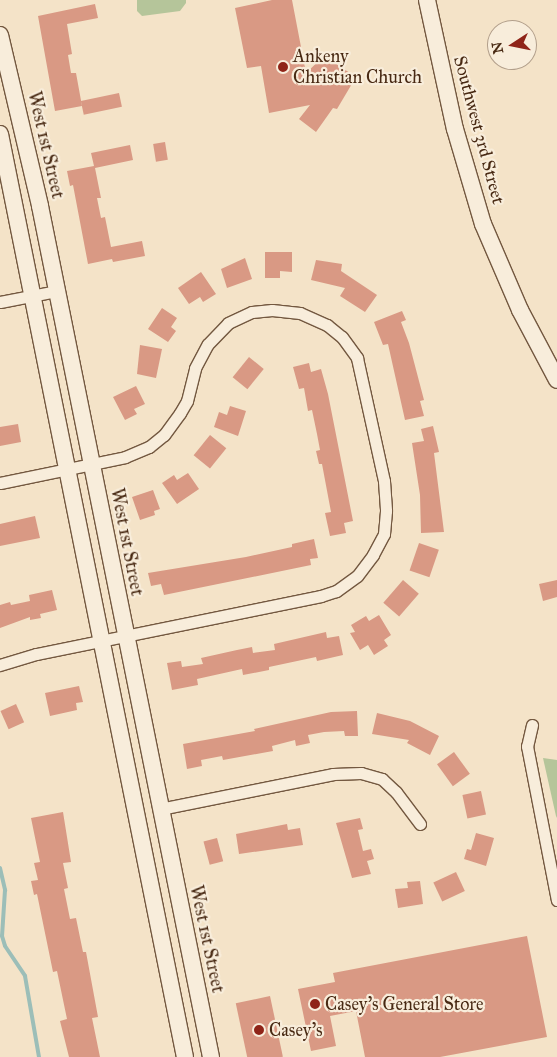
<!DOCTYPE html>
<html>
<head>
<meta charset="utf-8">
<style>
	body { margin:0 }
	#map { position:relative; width:557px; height:1057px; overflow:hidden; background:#f4e3c8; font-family:"IM FELL Great Primer",serif }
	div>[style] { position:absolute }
	.green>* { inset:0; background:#b5c59a }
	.stream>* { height:4px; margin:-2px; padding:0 2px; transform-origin:2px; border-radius:2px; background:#9cbeb8 }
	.building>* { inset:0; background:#d99984; transform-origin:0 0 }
	.roads { filter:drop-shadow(1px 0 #735840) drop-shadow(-1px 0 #735840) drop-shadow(0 1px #735840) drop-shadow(0 -1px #735840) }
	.street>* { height:11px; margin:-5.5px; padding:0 5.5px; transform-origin:5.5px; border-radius:5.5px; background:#f8eddb }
	.secondary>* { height:16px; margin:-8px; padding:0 8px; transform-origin:8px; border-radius:8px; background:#f8eddb }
	.dots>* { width:14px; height:14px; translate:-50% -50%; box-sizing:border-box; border:2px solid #f8eddb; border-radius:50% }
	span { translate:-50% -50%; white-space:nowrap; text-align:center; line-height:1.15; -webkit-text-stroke:4.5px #f8eddb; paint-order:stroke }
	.poi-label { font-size:18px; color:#482913 }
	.left { translate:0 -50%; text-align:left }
	.street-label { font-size:18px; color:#482913 }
	.north { position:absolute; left:487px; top:20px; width:50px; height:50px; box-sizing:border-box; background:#f8eddb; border:1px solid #b29f8b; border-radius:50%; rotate:259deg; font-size:14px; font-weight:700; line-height:20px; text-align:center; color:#482913 }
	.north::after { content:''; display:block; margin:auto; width:18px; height:22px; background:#8f2418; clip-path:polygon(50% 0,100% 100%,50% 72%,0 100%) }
</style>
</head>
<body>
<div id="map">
	<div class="green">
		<div style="clip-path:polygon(137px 0,186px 0,186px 3px,180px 11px,142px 16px,137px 11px)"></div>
		<div style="clip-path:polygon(543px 758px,557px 760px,557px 818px,556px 816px)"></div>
	</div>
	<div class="stream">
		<div style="left:0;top:868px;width:23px;rotate:77deg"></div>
		<div style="left:5px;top:890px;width:46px;rotate:93.7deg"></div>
		<div style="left:2px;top:936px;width:10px;rotate:73deg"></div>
		<div style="left:5px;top:946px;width:36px;rotate:56deg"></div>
		<div style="left:25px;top:976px;width:82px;rotate:80.2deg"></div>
	</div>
	<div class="building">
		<div style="clip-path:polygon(272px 0,292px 0,306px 73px,324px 56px,356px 77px,337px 109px,333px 108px,316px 132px,299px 119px,310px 105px,269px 113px,261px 66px,247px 68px,235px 8px)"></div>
		<div style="clip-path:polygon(95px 4px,98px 18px,67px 24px,72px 54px,68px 55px,71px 73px,76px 73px,82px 106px,55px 111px,38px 16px)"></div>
		<div style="left:119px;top:93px;width:14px;height:39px;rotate:78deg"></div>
		<div style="left:165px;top:142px;width:18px;height:12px;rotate:81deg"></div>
		<div style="clip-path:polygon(130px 145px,133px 160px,95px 168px,101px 198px,97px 198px,101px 218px,105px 217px,111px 247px,142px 241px,145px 256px,113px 262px,112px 259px,88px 264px,73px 185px,70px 186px,67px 171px,94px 166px,91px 153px)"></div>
		<div style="clip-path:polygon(265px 252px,292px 252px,292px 272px,280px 271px,280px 278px,265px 278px)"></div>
		<div style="clip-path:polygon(245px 258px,252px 279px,227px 288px,221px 269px)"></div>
		<div style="clip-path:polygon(316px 260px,342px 264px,341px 271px,377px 295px,365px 312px,340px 296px,345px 288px,311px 280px)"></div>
		<div style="clip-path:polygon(201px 272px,216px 294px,203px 302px,200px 297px,189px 304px,178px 288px)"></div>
		<div style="clip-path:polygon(162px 308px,177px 318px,171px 327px,176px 331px,168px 342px,148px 329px)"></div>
		<div style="clip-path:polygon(402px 311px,406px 320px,401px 322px,409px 343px,424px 400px,420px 401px,424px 416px,405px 420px,388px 344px,383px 345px,374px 322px)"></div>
		<div style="clip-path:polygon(140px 345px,162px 349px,156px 378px,137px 374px)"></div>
		<div style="left:249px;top:357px;width:19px;height:26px;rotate:39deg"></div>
		<div style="clip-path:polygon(309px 363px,311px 372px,321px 369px,328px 394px,353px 521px,344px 523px,346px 533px,330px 536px,325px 513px,331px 512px,322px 464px,319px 464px,316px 451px,320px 450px,317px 434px,312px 410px,308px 411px,304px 388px,299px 389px,293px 367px)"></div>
		<div style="clip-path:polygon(136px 386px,145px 404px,134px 409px,137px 414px,125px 420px,113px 397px)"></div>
		<div style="clip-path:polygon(230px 406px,246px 411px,238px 436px,214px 427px,219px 412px,227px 415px)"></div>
		<div style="clip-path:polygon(18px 424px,21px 442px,0 446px,0 427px)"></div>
		<div style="clip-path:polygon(433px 426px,439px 452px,434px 453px,444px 532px,421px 533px,420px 495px,412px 443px,424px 441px,421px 429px)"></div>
		<div style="left:210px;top:435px;width:21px;height:26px;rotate:39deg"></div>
		<div style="clip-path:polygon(188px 473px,199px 489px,177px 504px,162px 483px,174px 475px,177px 480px)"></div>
		<div style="clip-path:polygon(153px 490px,160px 509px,154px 511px,155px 515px,140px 520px,132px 497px)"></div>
		<div style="clip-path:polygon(35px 516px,40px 538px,0 546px,0 524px)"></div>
		<div style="clip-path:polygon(314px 539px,318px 558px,310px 559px,311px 565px,164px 595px,161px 584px,151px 586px,148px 573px,246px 557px,292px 547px,292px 544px)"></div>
		<div style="left:419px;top:543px;width:21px;height:29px;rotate:19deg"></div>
		<div style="left:403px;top:580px;width:21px;height:30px;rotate:41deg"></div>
		<div style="clip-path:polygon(557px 580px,557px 597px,543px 601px,539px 584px)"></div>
		<div style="clip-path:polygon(52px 590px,57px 610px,40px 614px,41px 618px,30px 620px,30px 617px,0 628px,0 605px,10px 602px,11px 605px,30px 601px,29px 595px)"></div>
		<div style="clip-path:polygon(379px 615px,391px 635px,384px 640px,388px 646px,374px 655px,368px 645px,360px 650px,350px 633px,355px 632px,351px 625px,366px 616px,369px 621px)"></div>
		<div style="clip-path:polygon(326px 632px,327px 638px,339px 636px,343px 655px,317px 661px,316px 657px,269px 667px,269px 670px,243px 675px,242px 669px,197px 679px,198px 685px,172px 690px,167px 663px,181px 661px,182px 667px,203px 664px,201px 658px,237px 650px,252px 647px,253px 653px,275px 650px,274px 644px)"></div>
		<div style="clip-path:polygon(79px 686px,83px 702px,76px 703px,77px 710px,50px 716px,45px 693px)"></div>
		<div style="left:16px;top:704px;width:20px;height:17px;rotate:66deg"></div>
		<div style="clip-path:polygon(357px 711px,358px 736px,345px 736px,344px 731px,324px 732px,308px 735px,310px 743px,296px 746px,295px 740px,272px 746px,273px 751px,262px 753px,223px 760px,222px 756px,201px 760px,202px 766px,187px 769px,183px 744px,255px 731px,254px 729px,331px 712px)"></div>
		<div style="clip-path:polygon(377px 713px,410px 721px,439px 736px,430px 755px,407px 743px,409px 740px,372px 734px)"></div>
		<div style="left:454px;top:752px;width:27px;height:21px;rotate:54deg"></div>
		<div style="left:481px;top:791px;width:24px;height:19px;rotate:78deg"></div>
		<div style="clip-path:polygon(63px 812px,71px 862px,63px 863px,68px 888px,64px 889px,70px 919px,76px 918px,83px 952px,86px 952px,98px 1017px,92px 1018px,100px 1057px,69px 1057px,60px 1021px,67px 1019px,57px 971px,53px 972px,37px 894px,34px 895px,31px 881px,38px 880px,34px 863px,40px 862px,31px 818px)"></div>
		<div style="clip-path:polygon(360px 818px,363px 829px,358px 830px,363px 851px,371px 849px,374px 859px,367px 861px,371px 874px,352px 878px,336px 823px)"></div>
		<div style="clip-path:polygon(287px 824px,288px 830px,300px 828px,303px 845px,239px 854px,236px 834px)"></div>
		<div style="clip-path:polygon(476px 833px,494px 838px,486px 866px,464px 859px,467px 849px,471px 850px)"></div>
		<div style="left:217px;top:838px;width:24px;height:14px;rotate:75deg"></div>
		<div style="left:456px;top:872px;width:21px;height:25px;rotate:65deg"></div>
		<div style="clip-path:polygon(420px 881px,423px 904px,398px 908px,395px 889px,408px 888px,407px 882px)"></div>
		<div style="clip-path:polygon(527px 936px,547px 1037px,440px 1057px,365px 1057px,356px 1011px,330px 1016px,336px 1046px,311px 1051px,298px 989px,335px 982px,333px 973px)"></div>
		<div style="left:270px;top:996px;width:62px;height:35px;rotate:78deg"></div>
	</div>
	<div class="roads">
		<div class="street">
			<div style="left:0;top:302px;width:57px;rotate:-11.1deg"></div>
			<div style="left:0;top:483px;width:128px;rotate:-11.7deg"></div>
			<div style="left:125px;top:457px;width:26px;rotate:-23deg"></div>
			<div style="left:149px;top:447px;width:19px;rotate:-39deg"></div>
			<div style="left:164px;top:435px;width:27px;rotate:-54deg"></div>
			<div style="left:180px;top:413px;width:14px;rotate:-60deg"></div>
			<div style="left:187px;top:401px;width:34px;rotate:-76deg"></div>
			<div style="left:195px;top:368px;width:27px;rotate:-62deg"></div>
			<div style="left:208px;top:344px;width:29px;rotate:-46deg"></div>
			<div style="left:228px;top:323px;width:26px;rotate:-25deg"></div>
			<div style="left:252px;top:312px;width:20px;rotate:-6deg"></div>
			<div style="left:272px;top:310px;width:28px;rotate:6deg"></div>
			<div style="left:300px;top:313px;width:30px;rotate:24deg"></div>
			<div style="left:327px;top:325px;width:19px;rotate:39deg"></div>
			<div style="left:342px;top:337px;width:26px;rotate:54deg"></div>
			<div style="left:357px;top:358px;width:126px;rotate:77.6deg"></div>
			<div style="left:384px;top:481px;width:30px;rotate:86deg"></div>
			<div style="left:386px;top:511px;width:23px;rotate:95deg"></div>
			<div style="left:384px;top:534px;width:24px;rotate:118deg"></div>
			<div style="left:373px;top:555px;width:26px;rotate:127deg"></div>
			<div style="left:357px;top:576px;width:26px;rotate:144deg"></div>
			<div style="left:336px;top:591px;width:16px;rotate:162deg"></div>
			<div style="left:321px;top:596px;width:291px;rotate:168.5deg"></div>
			<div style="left:36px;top:654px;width:38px;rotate:163deg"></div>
			<div style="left:532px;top:725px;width:22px;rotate:103deg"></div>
			<div style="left:527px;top:746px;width:157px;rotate:79deg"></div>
			<div style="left:160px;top:809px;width:177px;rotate:-11.4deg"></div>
			<div style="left:333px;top:774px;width:28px;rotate:-2deg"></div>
			<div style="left:361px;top:773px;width:22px;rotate:16deg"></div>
			<div style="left:382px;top:779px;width:19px;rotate:43deg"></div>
			<div style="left:396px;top:792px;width:40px;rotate:53deg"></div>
		</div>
		<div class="secondary">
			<div style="left:427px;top:0;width:132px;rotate:77.8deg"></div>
			<div style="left:455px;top:129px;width:99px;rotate:73.6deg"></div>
			<div style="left:483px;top:224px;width:94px;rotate:66.7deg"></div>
			<div style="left:520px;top:310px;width:79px;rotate:62.1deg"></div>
			<div style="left:0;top:35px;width:176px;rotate:76.8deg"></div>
			<div style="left:40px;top:206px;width:868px;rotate:78.64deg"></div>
			<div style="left:0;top:134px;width:941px;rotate:78.67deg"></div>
		</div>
	</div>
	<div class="dots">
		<div style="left:283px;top:67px;background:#8f2418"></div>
		<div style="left:315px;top:1004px;background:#8f2418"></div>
		<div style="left:259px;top:1030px;background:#8f2418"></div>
	</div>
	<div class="poi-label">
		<span class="left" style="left:293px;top:67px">Ankeny<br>Christian Church</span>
		<span class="left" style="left:325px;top:1004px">Casey's General Store</span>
		<span class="left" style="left:269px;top:1030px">Casey's</span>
	</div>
	<div class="street-label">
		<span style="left:479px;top:130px;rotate:75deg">Southwest 3rd Street</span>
		<span style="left:46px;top:145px;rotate:77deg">West 1st Street</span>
		<span style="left:127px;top:542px;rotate:79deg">West 1st Street</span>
		<span style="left:207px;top:939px;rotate:78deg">West 1st Street</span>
	</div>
	<div class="north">N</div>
</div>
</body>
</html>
